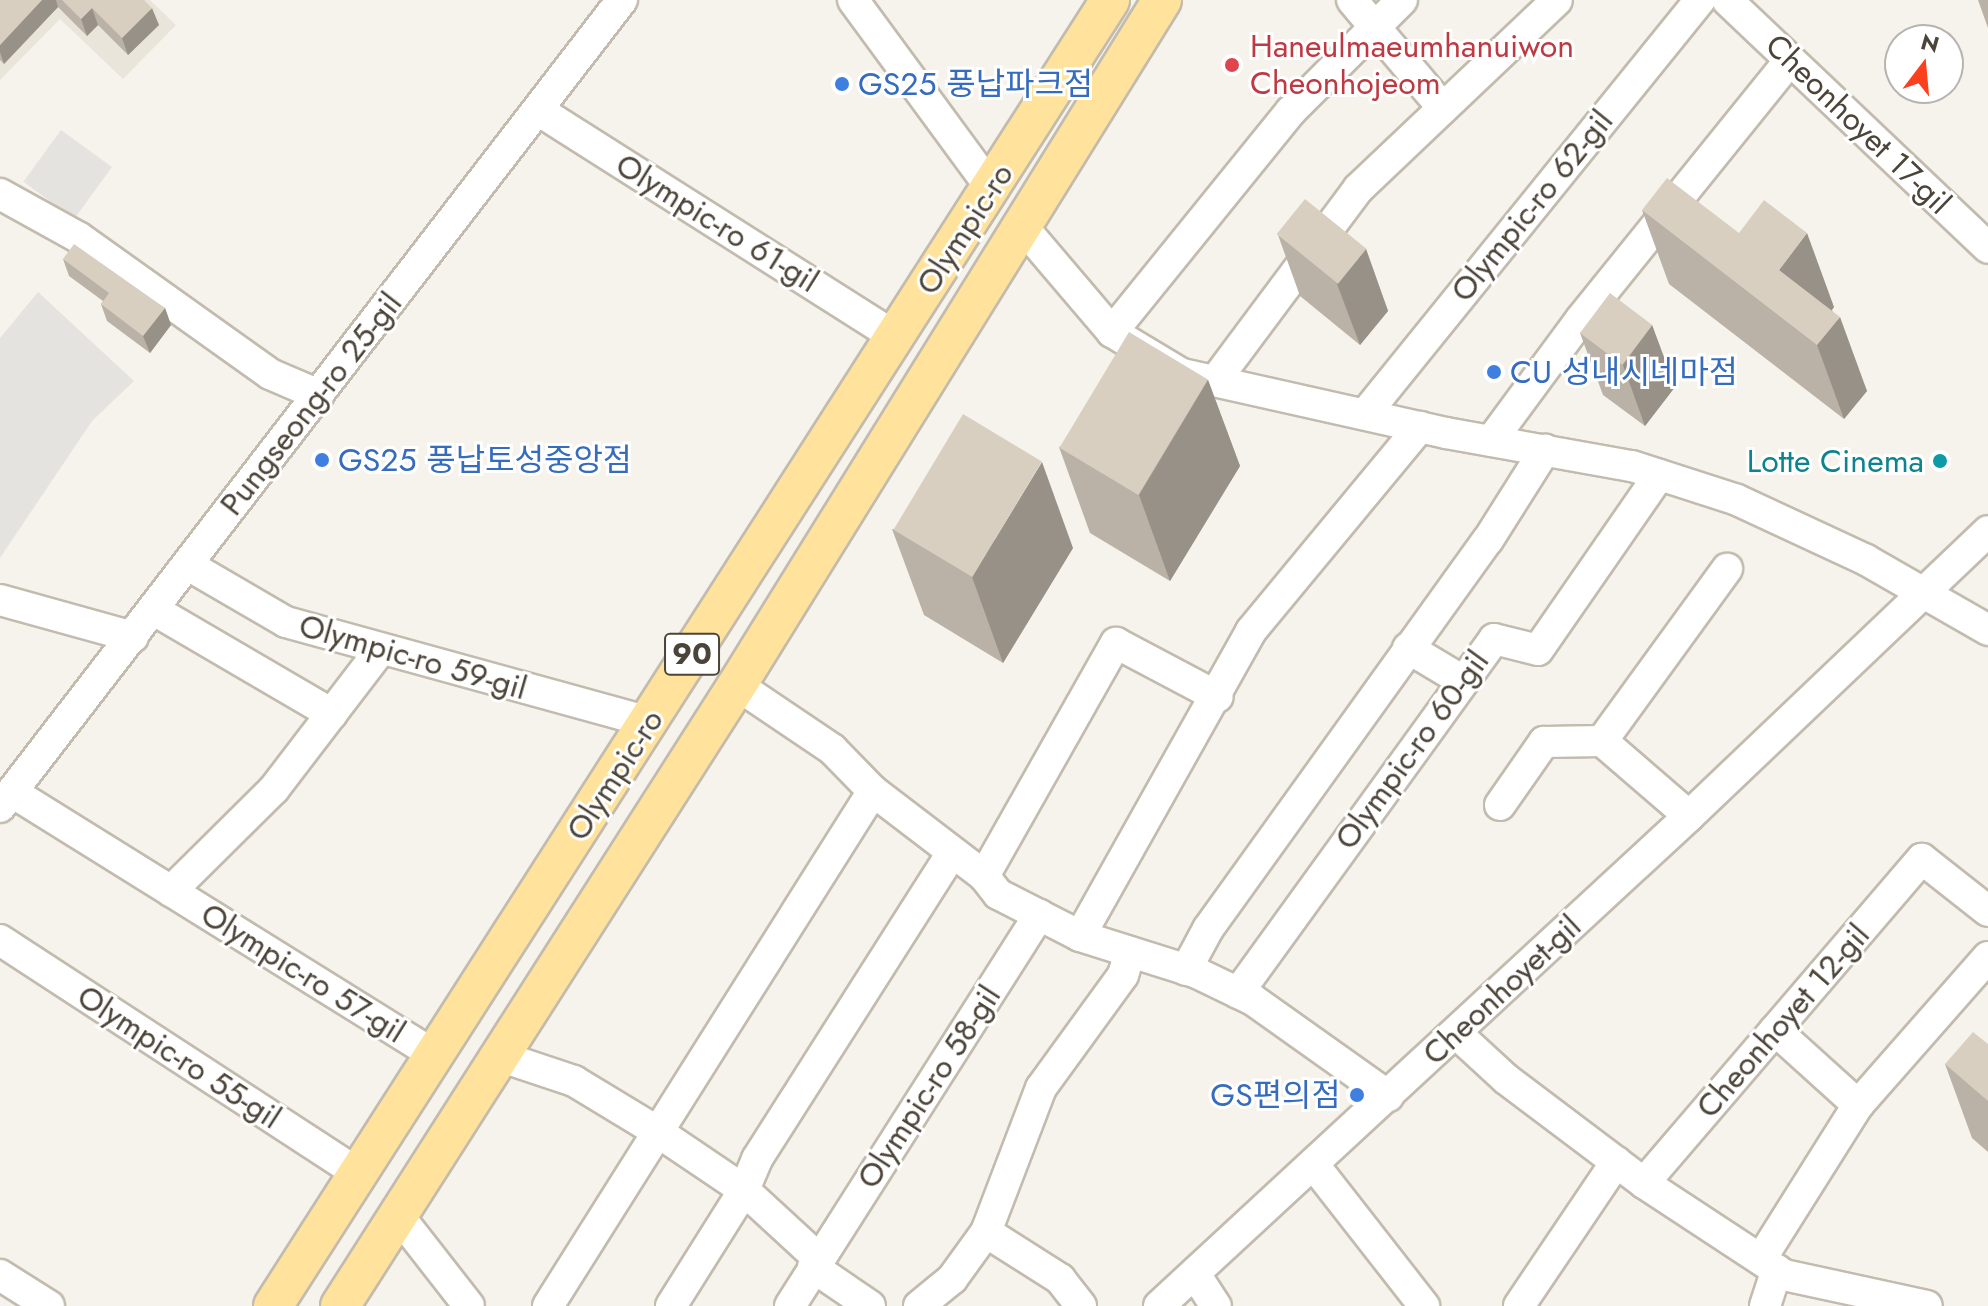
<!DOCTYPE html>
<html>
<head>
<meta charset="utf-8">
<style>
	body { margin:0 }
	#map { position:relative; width:1988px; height:1306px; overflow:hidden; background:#f6f3ec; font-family:Jost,"Noto Sans KR",sans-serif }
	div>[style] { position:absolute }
	.residential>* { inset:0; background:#eae5da }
	.parking>* { inset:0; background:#e5e3e0; transform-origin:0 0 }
	.roads { filter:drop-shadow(2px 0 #c2bbae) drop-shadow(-2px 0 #c2bbae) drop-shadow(0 2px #c2bbae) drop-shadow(0 -2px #c2bbae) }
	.minor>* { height:30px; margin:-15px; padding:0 15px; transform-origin:15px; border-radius:15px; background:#fff }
	.major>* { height:38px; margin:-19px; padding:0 19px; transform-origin:19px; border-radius:19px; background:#ffe39c }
	.wall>* { inset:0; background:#bab2a6 }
	.shaded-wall>* { inset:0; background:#979187 }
	.building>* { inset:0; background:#d8cfc1; transform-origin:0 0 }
	.dots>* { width:22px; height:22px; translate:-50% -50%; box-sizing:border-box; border:4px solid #fff; border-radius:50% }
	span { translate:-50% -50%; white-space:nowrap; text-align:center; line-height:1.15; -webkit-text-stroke:6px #fff; paint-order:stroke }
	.shield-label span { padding:2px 6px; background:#fff; border:2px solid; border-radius:6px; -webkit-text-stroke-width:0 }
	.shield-label { font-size:30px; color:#4b4439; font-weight:700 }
	.health-label { font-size:32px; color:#be3a42 }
	.left { translate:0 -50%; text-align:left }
	.shop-label { font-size:32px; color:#366cbe }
	.right { translate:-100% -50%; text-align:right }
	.street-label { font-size:32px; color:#4b4439 }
	.culture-label { font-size:32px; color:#0d838f }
	.north { position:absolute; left:1884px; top:24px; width:80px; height:80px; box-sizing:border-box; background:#fff; border:2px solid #b7b4b0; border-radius:50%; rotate:16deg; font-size:22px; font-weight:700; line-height:32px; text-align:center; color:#4b4439 }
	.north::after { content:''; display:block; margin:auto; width:28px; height:36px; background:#fc3f1d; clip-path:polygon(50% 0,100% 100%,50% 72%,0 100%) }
</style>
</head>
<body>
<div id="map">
	<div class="residential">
		<div style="clip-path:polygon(0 0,150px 0,176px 25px,123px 79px,60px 19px,0 80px)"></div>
	</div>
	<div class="parking">
		<div style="left:61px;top:130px;width:63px;height:64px;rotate:36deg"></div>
		<div style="clip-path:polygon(38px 292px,134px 381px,92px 421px,0 558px,0 338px)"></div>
	</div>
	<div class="roads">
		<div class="minor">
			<div style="left:853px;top:0;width:233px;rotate:53.7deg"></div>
			<div style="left:1352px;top:0;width:141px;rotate:49.9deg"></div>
			<div style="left:1727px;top:0;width:360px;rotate:43.5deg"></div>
			<div style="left:538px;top:110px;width:424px;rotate:32.4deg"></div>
			<div style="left:0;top:194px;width:89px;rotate:28.9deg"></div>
			<div style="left:78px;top:237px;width:236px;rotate:35.5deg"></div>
			<div style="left:270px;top:374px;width:53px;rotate:23.2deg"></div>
			<div style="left:1021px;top:225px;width:140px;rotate:49.6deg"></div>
			<div style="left:1112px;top:332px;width:82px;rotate:31deg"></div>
			<div style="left:1182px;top:374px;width:271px;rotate:12.6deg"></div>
			<div style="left:1446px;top:433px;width:189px;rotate:10.1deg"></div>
			<div style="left:1632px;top:466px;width:110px;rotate:17.9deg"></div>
			<div style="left:1737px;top:500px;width:142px;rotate:24.9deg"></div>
			<div style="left:1866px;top:560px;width:141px;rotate:29.8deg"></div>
			<div style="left:1112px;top:332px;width:284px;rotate:-51deg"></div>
			<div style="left:1291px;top:111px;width:157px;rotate:-45deg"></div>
			<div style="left:1215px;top:381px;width:239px;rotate:-53.3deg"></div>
			<div style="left:1358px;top:189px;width:274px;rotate:-43.5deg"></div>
			<div style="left:1366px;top:413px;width:531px;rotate:-51.04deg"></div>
			<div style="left:1491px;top:441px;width:152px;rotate:-53.6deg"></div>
			<div style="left:1581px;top:319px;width:333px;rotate:-51.1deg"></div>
			<div style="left:188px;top:565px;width:113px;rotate:30.2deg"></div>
			<div style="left:286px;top:622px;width:377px;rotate:15.4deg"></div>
			<div style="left:0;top:600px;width:138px;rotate:15.5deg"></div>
			<div style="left:154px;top:610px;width:206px;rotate:30.3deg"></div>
			<div style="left:1408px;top:648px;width:64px;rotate:31deg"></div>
			<div style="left:737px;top:685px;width:115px;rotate:34deg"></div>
			<div style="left:832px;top:749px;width:59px;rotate:45.7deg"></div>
			<div style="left:873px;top:791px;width:140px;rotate:37.4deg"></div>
			<div style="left:984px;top:876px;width:23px;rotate:52deg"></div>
			<div style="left:998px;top:894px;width:92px;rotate:27.1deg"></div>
			<div style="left:1080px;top:936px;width:123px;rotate:17.5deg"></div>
			<div style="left:1197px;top:973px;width:62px;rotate:25.7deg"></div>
			<div style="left:1253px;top:1000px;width:166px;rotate:35.4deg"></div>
			<div style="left:12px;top:792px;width:497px;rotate:31.9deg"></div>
			<div style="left:1500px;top:805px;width:77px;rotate:-55.1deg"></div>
			<div style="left:1544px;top:742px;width:58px;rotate:-1deg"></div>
			<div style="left:0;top:807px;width:1019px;rotate:-52.38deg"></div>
			<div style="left:1689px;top:816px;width:115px;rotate:-139.2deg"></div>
			<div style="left:1602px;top:741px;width:213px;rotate:-54deg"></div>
			<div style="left:984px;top:876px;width:268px;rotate:-60.5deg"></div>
			<div style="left:1116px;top:643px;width:115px;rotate:27.9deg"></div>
			<div style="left:171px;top:891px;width:145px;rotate:-44.7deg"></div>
			<div style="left:274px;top:789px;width:176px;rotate:-52.6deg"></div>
			<div style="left:1080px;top:936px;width:350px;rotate:-60.7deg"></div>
			<div style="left:1251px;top:631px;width:265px;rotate:-50.4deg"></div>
			<div style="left:0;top:940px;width:427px;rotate:33.1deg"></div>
			<div style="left:1186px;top:970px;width:47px;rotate:-61.8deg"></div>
			<div style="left:1208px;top:929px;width:479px;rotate:-54.3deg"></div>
			<div style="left:1488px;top:540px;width:107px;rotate:-57.7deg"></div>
			<div style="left:1238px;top:993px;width:437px;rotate:-54.1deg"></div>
			<div style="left:1494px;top:639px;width:45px;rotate:14deg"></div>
			<div style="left:1538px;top:650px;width:213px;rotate:-55.3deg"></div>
			<div style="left:1775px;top:1030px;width:112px;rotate:42.1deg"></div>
			<div style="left:1456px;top:1033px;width:68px;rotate:42.6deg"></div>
			<div style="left:1506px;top:1079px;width:173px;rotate:37deg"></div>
			<div style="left:1644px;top:1183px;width:168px;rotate:33.3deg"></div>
			<div style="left:1784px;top:1275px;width:146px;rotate:12.2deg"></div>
			<div style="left:499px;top:1056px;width:79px;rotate:18.4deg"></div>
			<div style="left:574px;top:1081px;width:95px;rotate:31.2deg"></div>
			<div style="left:655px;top:1130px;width:107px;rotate:34deg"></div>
			<div style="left:744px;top:1190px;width:100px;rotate:42.6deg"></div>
			<div style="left:1314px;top:1165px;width:179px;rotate:52deg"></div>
			<div style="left:1644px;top:1183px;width:427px;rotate:-49.4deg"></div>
			<div style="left:1922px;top:859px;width:84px;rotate:38.2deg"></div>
			<div style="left:398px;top:1215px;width:115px;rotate:52deg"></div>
			<div style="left:986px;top:1232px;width:88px;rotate:32.4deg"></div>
			<div style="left:1060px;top:1279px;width:34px;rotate:52deg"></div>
			<div style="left:1761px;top:1259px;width:182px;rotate:-57.8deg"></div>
			<div style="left:1858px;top:1105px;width:197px;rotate:-48.7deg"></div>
			<div style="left:813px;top:1267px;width:69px;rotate:34.4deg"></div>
			<div style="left:1195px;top:1274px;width:38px;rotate:57deg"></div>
			<div style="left:0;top:1275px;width:58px;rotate:32.3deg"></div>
			<div style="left:548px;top:1306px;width:609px;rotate:-57.75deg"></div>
			<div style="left:671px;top:1306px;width:137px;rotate:-57.8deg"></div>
			<div style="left:744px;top:1190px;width:34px;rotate:-67deg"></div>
			<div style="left:757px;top:1159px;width:361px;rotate:-57.5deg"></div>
			<div style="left:790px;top:1306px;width:464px;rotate:-57.5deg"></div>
			<div style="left:919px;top:1306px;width:43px;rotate:-39.3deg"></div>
			<div style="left:952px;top:1279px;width:58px;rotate:-54.1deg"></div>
			<div style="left:986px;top:1232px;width:154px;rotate:-69.1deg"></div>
			<div style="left:1041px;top:1088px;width:140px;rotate:-54deg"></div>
			<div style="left:1123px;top:975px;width:24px;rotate:-73deg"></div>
			<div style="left:1159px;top:1306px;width:722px;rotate:-42.75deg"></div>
			<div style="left:1689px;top:816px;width:413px;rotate:-43.6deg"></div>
			<div style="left:1519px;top:1306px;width:174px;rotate:-56deg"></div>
			<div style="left:1765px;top:1306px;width:38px;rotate:-72deg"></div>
		</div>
		<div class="major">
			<div style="left:273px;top:1306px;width:1551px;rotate:-57.34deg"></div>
			<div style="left:340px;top:1306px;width:737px;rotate:-57.41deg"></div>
			<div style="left:737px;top:685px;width:806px;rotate:-58.18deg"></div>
		</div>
	</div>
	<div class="wall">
		<div style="clip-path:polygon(0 0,144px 0,159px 25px,128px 55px,98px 25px,87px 36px,58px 7px,4px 64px,0 60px)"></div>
		<div style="clip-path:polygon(1978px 0,1988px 0,1988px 28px)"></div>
		<div style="clip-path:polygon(1642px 210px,1834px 307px,1832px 310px,1867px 391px,1844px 419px,1669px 284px)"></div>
		<div style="clip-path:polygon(1278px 235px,1366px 249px,1388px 311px,1360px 345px,1300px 296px)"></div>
		<div style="clip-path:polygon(63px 259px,165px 308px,171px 325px,150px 353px,107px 321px,101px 304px,103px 301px,69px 276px)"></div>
		<div style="clip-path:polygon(1652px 325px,1675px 387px,1645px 426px,1603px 395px,1580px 333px)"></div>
		<div style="clip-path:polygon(1208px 380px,1240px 466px,1170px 581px,1090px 533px,1059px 447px)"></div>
		<div style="clip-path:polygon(892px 529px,1073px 548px,1003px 663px,924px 615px)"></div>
		<div style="clip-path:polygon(1988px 1044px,1988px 1152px,1972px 1138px,1945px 1064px)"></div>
	</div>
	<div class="shaded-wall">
		<div style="clip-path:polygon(42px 0,56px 0,58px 7px,4px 64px,0 52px,0 45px)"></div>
		<div style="clip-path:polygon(92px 8px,98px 25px,87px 36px,81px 19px)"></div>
		<div style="clip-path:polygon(152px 8px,159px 25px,128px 55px,122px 38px)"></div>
		<div style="clip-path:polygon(1807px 233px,1834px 307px,1810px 339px,1779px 270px)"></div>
		<div style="clip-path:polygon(1366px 249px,1388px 311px,1360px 345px,1337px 284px)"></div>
		<div style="clip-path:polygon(165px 308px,171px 325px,150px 353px,143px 336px)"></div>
		<div style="clip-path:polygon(1840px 317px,1867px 391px,1844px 419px,1817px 345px)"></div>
		<div style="clip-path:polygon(1652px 325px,1675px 387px,1645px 426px,1623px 365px)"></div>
		<div style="clip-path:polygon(1208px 380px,1240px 466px,1170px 581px,1139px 495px)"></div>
		<div style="clip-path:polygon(1042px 462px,1073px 548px,1003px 663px,972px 577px)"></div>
	</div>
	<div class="building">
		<div style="clip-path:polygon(0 0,42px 0,0 45px)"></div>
		<div style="clip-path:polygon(62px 0,144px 0,152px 8px,122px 38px,92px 8px,81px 19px)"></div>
		<div style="clip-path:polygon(1667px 178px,1739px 233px,1764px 200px,1807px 233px,1779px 270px,1840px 317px,1817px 345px,1642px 210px)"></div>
		<div style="left:1305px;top:199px;width:79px;height:45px;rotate:39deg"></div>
		<div style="clip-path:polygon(74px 244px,165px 308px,143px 336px,101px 304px,109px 293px,63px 259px)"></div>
		<div style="left:1610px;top:293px;width:53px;height:50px;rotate:37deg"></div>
		<div style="left:1129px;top:332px;width:92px;height:135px;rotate:31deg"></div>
		<div style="left:963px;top:414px;width:92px;height:135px;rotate:31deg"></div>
		<div style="clip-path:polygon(1973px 1032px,1988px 1044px,1988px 1101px,1945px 1064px)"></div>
	</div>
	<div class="dots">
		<div style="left:1232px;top:65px;background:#e0444e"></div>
		<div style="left:842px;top:84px;background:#3f7fe0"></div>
		<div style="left:1494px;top:372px;background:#3f7fe0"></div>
		<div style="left:322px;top:460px;background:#3f7fe0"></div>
		<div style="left:1940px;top:461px;background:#0f9aa8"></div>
		<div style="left:1357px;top:1095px;background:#3f7fe0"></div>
	</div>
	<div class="shield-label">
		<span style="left:692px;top:654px">90</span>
	</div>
	<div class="health-label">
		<span class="left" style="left:1250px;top:65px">Haneulmaeumhanuiwon<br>Cheonhojeom</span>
	</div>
	<div class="shop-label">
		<span class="left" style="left:858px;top:84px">GS25 풍납파크점</span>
		<span class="left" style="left:1510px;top:372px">CU 성내시네마점</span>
		<span class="left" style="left:338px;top:460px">GS25 풍납토성중앙점</span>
		<span class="right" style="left:1341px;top:1095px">GS편의점</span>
	</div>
	<div class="street-label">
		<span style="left:1858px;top:124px;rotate:44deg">Cheonhoyet 17-gil</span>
		<span style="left:1532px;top:206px;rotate:-51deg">Olympic-ro 62-gil</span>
		<span style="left:717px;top:223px;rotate:32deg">Olympic-ro 61-gil</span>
		<span style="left:965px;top:229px;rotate:-57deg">Olympic-ro</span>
		<span style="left:311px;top:404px;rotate:-52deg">Pungseong-ro 25-gil</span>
		<span style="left:413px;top:657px;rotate:16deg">Olympic-ro 59-gil</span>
		<span style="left:1412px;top:750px;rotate:-54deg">Olympic-ro 60-gil</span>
		<span style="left:615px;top:775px;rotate:-57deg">Olympic-ro</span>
		<span style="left:303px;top:973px;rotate:32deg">Olympic-ro 57-gil</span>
		<span style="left:1502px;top:990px;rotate:-43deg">Cheonhoyet-gil</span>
		<span style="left:1783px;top:1021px;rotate:-49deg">Cheonhoyet 12-gil</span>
		<span style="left:179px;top:1057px;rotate:33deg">Olympic-ro 55-gil</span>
		<span style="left:929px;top:1087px;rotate:-57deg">Olympic-ro 58-gil</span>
	</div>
	<div class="culture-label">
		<span class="right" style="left:1924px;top:461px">Lotte Cinema</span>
	</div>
	<div class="north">N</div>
</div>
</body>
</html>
